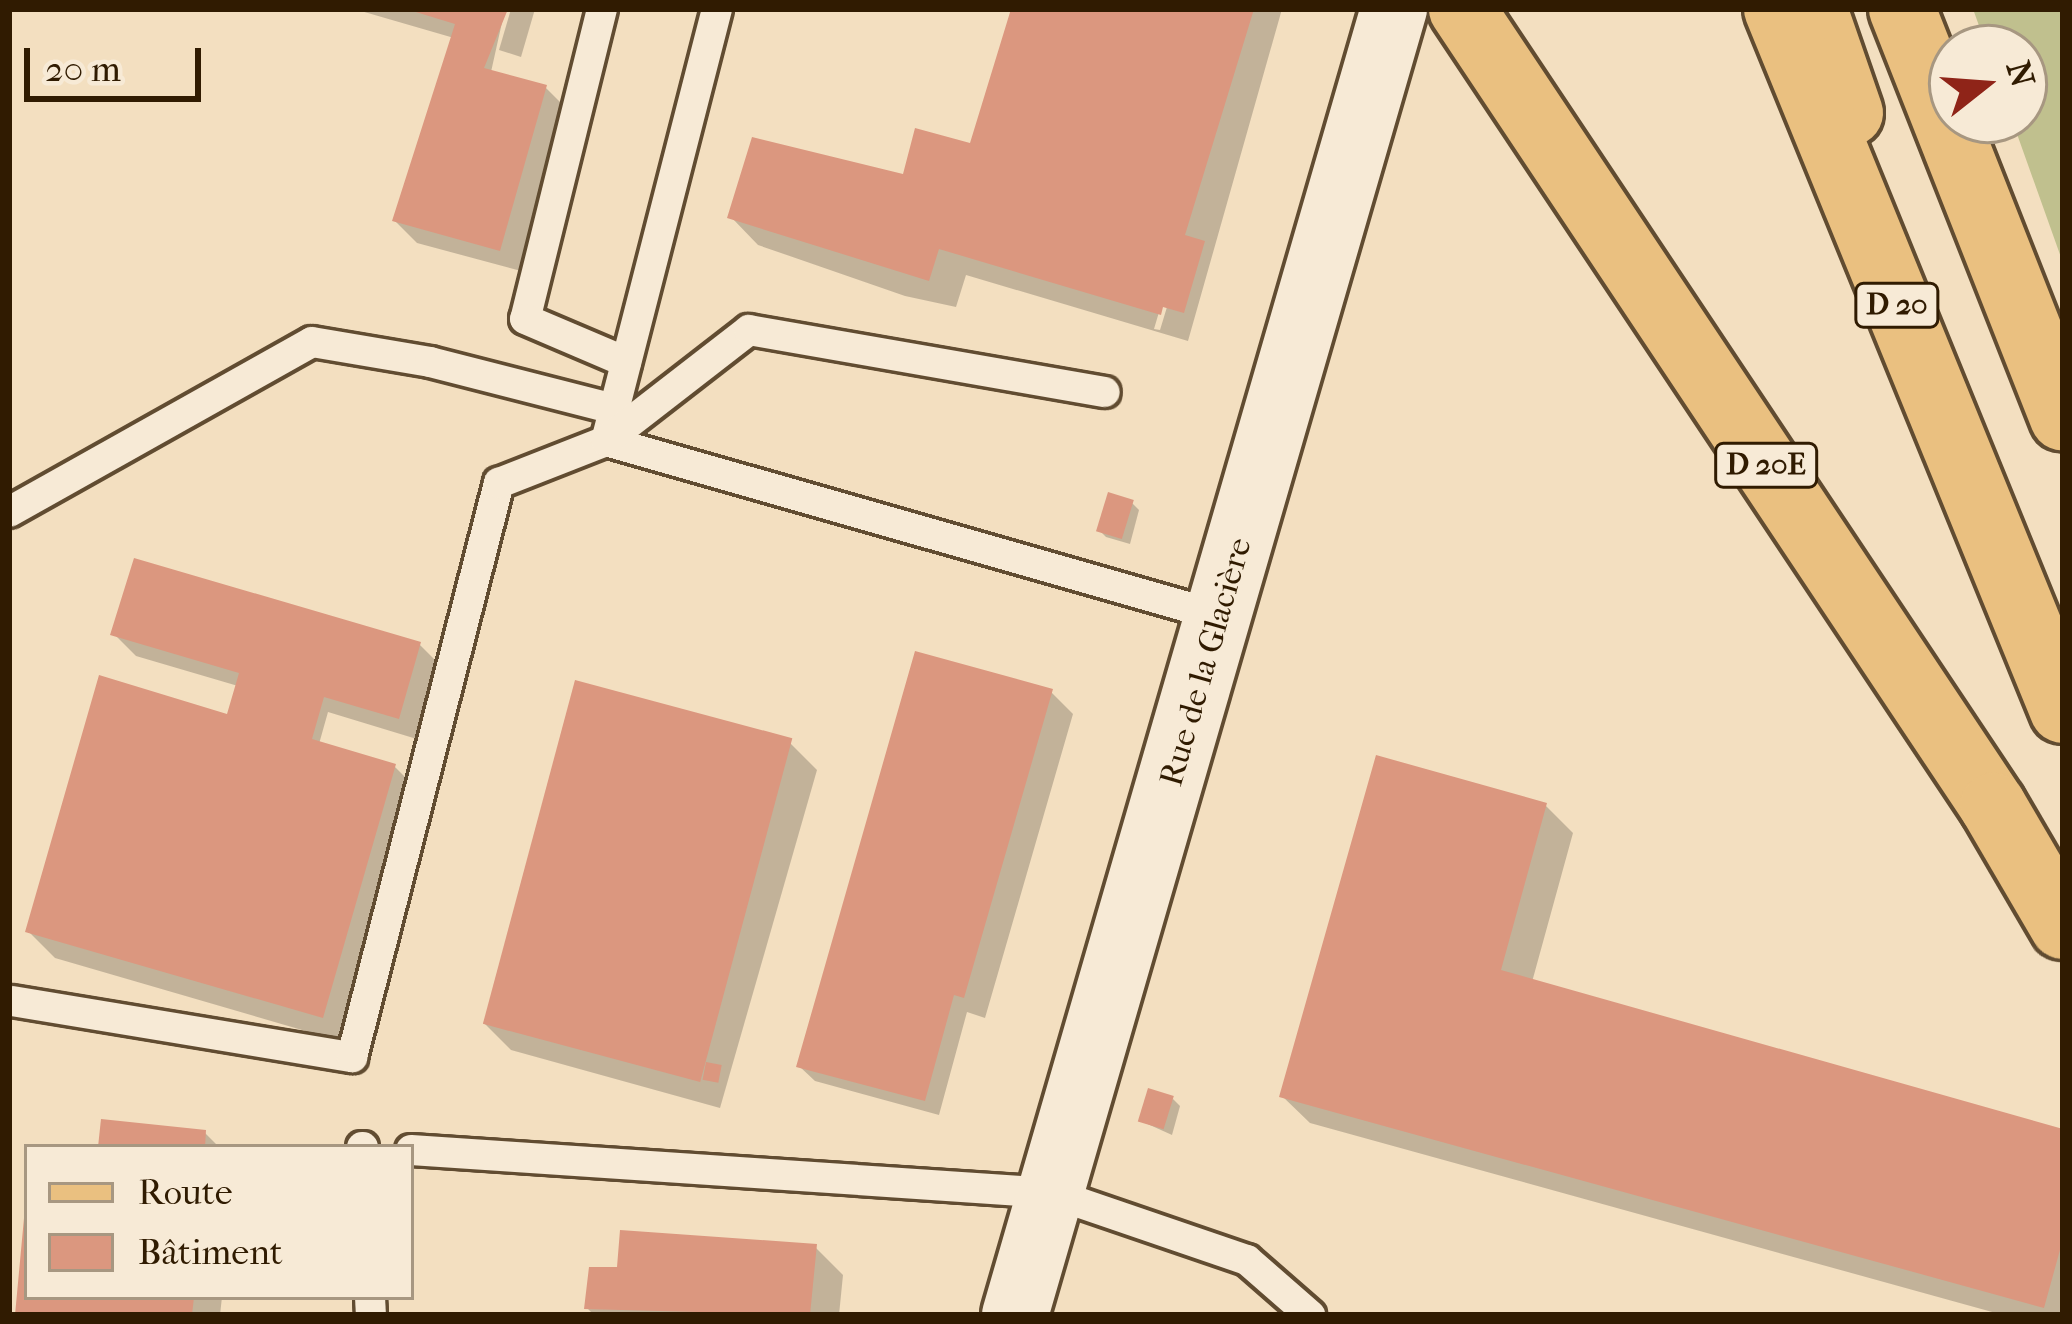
<!DOCTYPE html>
<html>
<head>
<meta charset="utf-8">
<style>
	body { margin:0 }
	#map { position:relative; width:2072px; height:1324px; overflow:hidden; background:#f3dfc0; font-family:"IM FELL French Canon",serif }
	div>[style] { position:absolute }
	.green>* { inset:0; background:#c0c08e }
	.shadow>* { inset:0; background:#0003 }
	.building>* { inset:0; background:#db977f; transform-origin:0 0 }
	.roads { filter:drop-shadow(3px 0 #614c31) drop-shadow(-3px 0 #614c31) drop-shadow(0 3px #614c31) drop-shadow(0 -3px #614c31) }
	.lane>* { height:30px; margin:-15px; padding:0 15px; transform-origin:15px; border-radius:15px; background:#f7ead6 }
	.secondary>* { height:66px; margin:-33px; padding:0 33px; transform-origin:33px; border-radius:33px; background:#f7ead6 }
	.primary>* { height:66px; margin:-33px; padding:0 33px; transform-origin:33px; border-radius:33px; background:#eac080 }
	.highway>* { height:66px; margin:-33px; padding:0 33px; transform-origin:33px; border-radius:33px; background:#eac080 }
	span { translate:-50% -50%; white-space:nowrap; text-align:center; line-height:1.15; -webkit-text-stroke:10px #f7ead6; paint-order:stroke }
	.shield-label span { padding:3px 9px; background:#f7ead6; border:3px solid; border-radius:9px; -webkit-text-stroke-width:0 }
	.shield-label { font-size:30px; color:#301b01; font-weight:700 }
	.street-label { font-size:33px; color:#301b01 }
	.frame { position:absolute; inset:0; border:12px solid #301b01; pointer-events:none }
	.legend { position:absolute; left:24px; top:1144px; width:390px; height:156px; box-sizing:border-box; background:#f7ead6; border:3px solid #a79781; margin:0; padding:15px 21px; list-style:none; font-size:36px; color:#301b01 }
	.legend li { display:flex; align-items:center; gap:24px; height:60px }
	.legend b { width:60px; border:3px solid #a79781 }
	.north { position:absolute; left:1928px; top:24px; width:120px; height:120px; box-sizing:border-box; background:#f7ead6; border:3px solid #a79781; border-radius:50%; rotate:73deg; font-size:33px; font-weight:700; line-height:48px; text-align:center; color:#301b01 }
	.north::after { content:''; display:block; margin:auto; width:42px; height:54px; background:#8f2418; clip-path:polygon(50% 0,100% 100%,50% 72%,0 100%) }
	.scale { position:absolute; left:24px; top:48px; width:177px; height:54px; box-sizing:border-box; border:6px solid #301b01; border-top:0; padding-left:15px; font-size:36px; line-height:42px; white-space:nowrap; color:#301b01; -webkit-text-stroke:9px #f7ead6; paint-order:stroke }
</style>
</head>
<body>
<div id="map">
	<div class="green">
		<div style="clip-path:polygon(1973px 9px,2063px 9px,2063px 263px,2012px 120px,2024px 120px,2024px 48px,1987px 48px)"></div>
	</div>
	<div class="shadow">
		<div style="clip-path:polygon(354px 9px,505px 9px,491px 72px,546px 88px,568px 110px,521px 271px,417px 243px,395px 221px,454px 38px)"></div>
		<div style="clip-path:polygon(511px 9px,535px 9px,521px 57px,499px 50px)"></div>
		<div style="clip-path:polygon(evenodd,1014px 9px,1282px 9px,1188px 341px,966px 275px,956px 307px,905px 296px,758px 245px,731px 217px,905px 177px,972px 146px,1014px 9px,1162px 302px,1167px 307px,1160px 330px,1154px 329px,1162px 302px)"></div>
		<div style="clip-path:polygon(1132px 503px,1139px 510px,1130px 544px,1106px 537px,1099px 530px)"></div>
		<div style="clip-path:polygon(114px 634px,420px 645px,442px 667px,420px 740px,328px 712px,319px 744px,394px 766px,422px 794px,350px 1044px,55px 958px,28px 931px,229px 717px,238px 686px,136px 656px)"></div>
		<div style="clip-path:polygon(1051px 692px,1073px 714px,985px 1018px,967px 1012px,939px 1115px,815px 1081px,799px 1066px)"></div>
		<div style="clip-path:polygon(790px 743px,817px 770px,720px 1108px,511px 1050px,484px 1023px)"></div>
		<div style="clip-path:polygon(1545px 805px,1573px 833px,1532px 982px,2063px 1132px,2063px 1315px,2003px 1315px,1310px 1123px,1282px 1096px)"></div>
		<div style="clip-path:polygon(1173px 1099px,1180px 1106px,1172px 1135px,1141px 1121px)"></div>
		<div style="clip-path:polygon(205px 1133px,219px 1147px,101px 1147px)"></div>
		<div style="clip-path:polygon(27px 1215px,27px 1297px,222px 1297px,220px 1315px,18px 1315px)"></div>
		<div style="clip-path:polygon(815px 1247px,843px 1275px,839px 1315px,594px 1315px,587px 1308px)"></div>
	</div>
	<div class="building">
		<div style="clip-path:polygon(406px 9px,508px 9px,484px 68px,547px 85px,500px 251px,392px 221px,455px 24px)"></div>
		<div style="clip-path:polygon(1011px 9px,1254px 9px,1185px 235px,1205px 241px,1184px 313px,1163px 307px,1161px 315px,939px 249px,929px 281px,727px 218px,752px 137px,903px 174px,915px 128px,970px 143px)"></div>
		<div style="left:1108px;top:492px;width:27px;height:41px;rotate:17deg"></div>
		<div style="clip-path:polygon(134px 558px,421px 642px,399px 719px,324px 697px,312px 739px,396px 764px,323px 1018px,25px 932px,99px 675px,227px 714px,239px 673px,110px 635px)"></div>
		<div style="clip-path:polygon(915px 651px,1053px 689px,964px 998px,954px 995px,925px 1101px,796px 1067px)"></div>
		<div style="left:575px;top:680px;width:225px;height:356px;rotate:15deg"></div>
		<div style="clip-path:polygon(1376px 755px,1547px 803px,1501px 970px,2063px 1129px,2063px 1239px,2044px 1308px,1279px 1097px)"></div>
		<div style="left:706px;top:1062px;width:16px;height:18px;rotate:11deg"></div>
		<div style="left:1148px;top:1088px;width:27px;height:35px;rotate:17deg"></div>
		<div style="clip-path:polygon(101px 1119px,206px 1130px,205px 1147px,98px 1147px)"></div>
		<div style="clip-path:polygon(24px 1218px,27px 1297px,194px 1297px,192px 1315px,15px 1315px)"></div>
		<div style="clip-path:polygon(620px 1230px,817px 1244px,810px 1315px,584px 1309px,589px 1267px,617px 1267px)"></div>
	</div>
	<div class="roads">
		<div class="lane">
			<div style="left:602px;top:9px;width:319px;rotate:103.9deg"></div>
			<div style="left:525px;top:319px;width:110px;rotate:23.1deg"></div>
			<div style="left:717px;top:9px;width:446px;rotate:104.4deg"></div>
			<div style="left:606px;top:441px;width:637px;rotate:15.93deg"></div>
			<div style="left:9px;top:512px;width:347px;rotate:-29.3deg"></div>
			<div style="left:312px;top:342px;width:120px;rotate:9.6deg"></div>
			<div style="left:430px;top:362px;width:190px;rotate:14.3deg"></div>
			<div style="left:12px;top:1001px;width:345px;rotate:9.4deg"></div>
			<div style="left:352px;top:1057px;width:593px;rotate:-75.64deg"></div>
			<div style="left:499px;top:483px;width:115px;rotate:-21.4deg"></div>
			<div style="left:606px;top:441px;width:181px;rotate:-37.8deg"></div>
			<div style="left:749px;top:330px;width:361px;rotate:9.9deg"></div>
			<div style="left:362px;top:1147px;width:1px"></div>
			<div style="left:411px;top:1150px;width:641px;rotate:3.84deg"></div>
			<div style="left:1051px;top:1193px;width:207px;rotate:18.9deg"></div>
			<div style="left:1247px;top:1260px;width:84px;rotate:41.1deg"></div>
			<div style="left:370px;top:1297px;width:18px;rotate:87deg"></div>
		</div>
		<div class="secondary">
			<div style="left:1015px;top:1315px;width:1360px;rotate:-73.82deg"></div>
		</div>
		<div class="primary">
			<div style="left:1814px;top:9px;width:110px;rotate:70.9deg"></div>
		</div>
		<div class="highway">
			<div style="left:1462px;top:9px;width:958px;rotate:56.33deg"></div>
			<div style="left:1993px;top:806px;width:139px;rotate:59.7deg"></div>
			<div style="left:1777px;top:9px;width:757px;rotate:67.81deg"></div>
			<div style="left:1902px;top:9px;width:439px;rotate:68.5deg"></div>
		</div>
	</div>
	<div class="shield-label">
		<span style="left:1897px;top:305px">D 20</span>
		<span style="left:1766px;top:465px">D 20E</span>
	</div>
	<div class="street-label">
		<span style="left:1206px;top:662px;rotate:-74deg">Rue de la Glacière</span>
	</div>
	<div class="frame"></div>
	<ul class="legend">
	<li><b style="height:15px;background:#eac080"></b>Route</li>
	<li><b style="height:33px;background:#db977f"></b>Bâtiment</li>
	</ul>
	<div class="north">N</div>
	<div class="scale">20 m</div>
</div>
</body>
</html>
